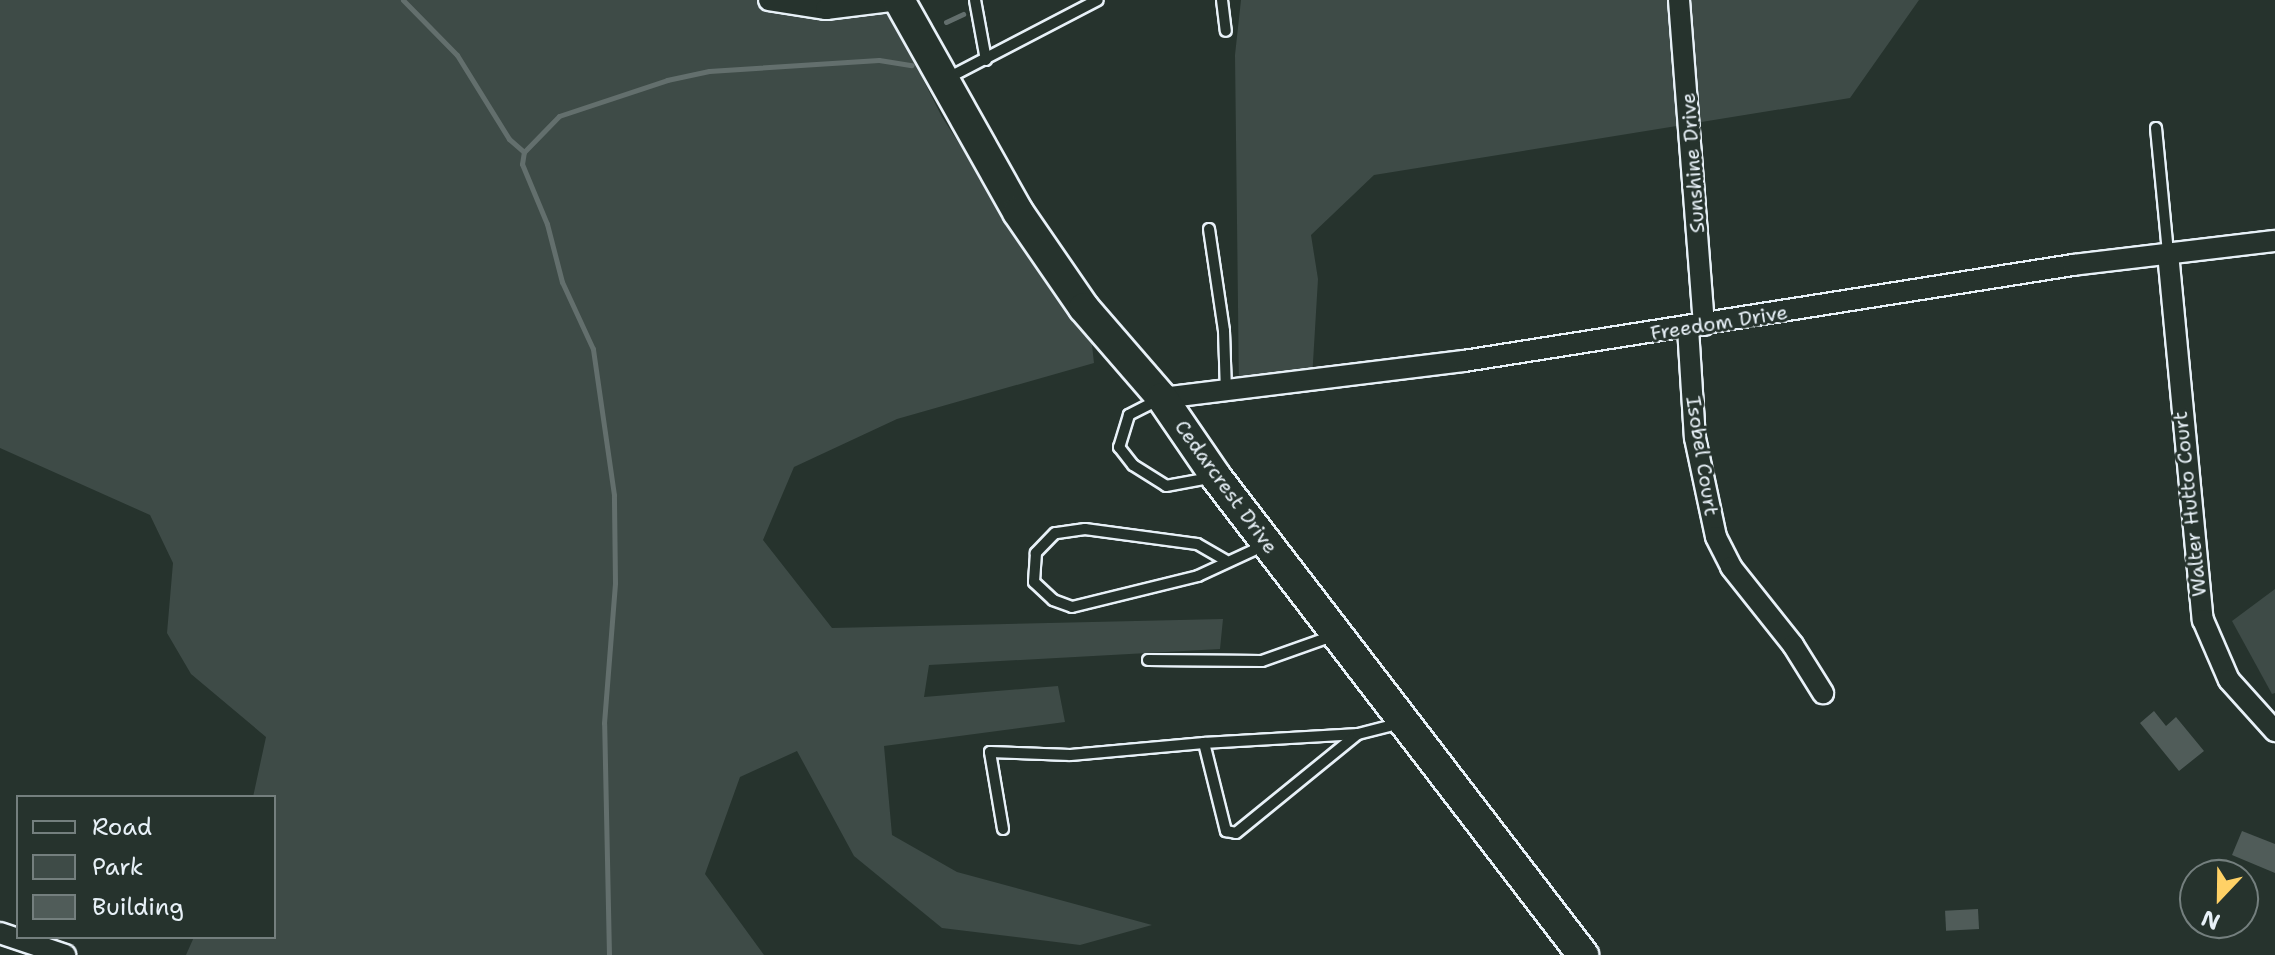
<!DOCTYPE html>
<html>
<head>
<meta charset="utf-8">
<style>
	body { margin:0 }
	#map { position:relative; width:2275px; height:955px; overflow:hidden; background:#26332d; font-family:"Shantell Sans",sans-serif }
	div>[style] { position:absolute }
	.green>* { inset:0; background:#3e4b47 }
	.stream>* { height:5px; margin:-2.5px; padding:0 2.5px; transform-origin:2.5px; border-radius:2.5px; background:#636f6d }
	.building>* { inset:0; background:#505c59; transform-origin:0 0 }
	.roads { filter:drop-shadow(2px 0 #e8f1f8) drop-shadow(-2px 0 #e8f1f8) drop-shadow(0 2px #e8f1f8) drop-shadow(0 -2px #e8f1f8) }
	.lane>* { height:10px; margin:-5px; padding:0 5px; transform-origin:5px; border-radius:5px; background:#26332d }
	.street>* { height:20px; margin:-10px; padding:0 10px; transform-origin:10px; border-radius:10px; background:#26332d }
	.secondary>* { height:30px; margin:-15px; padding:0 15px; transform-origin:15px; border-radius:15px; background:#26332d }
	span { translate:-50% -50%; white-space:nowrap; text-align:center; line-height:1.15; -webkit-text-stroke:6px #26332d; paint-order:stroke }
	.street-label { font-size:20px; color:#e8f1f8 }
	.legend { position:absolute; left:16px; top:795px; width:260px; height:144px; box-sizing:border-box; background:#26332d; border:2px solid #747f7e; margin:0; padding:10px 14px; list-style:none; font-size:24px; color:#e8f1f8 }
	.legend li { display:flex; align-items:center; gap:16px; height:40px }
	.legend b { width:40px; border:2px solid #747f7e }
	.north { position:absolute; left:2179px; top:859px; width:80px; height:80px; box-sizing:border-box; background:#26332d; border:2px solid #747f7e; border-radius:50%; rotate:202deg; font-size:22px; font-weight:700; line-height:32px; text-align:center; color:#e8f1f8 }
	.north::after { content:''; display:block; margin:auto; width:28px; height:36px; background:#ffd166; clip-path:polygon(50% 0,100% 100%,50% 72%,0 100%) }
</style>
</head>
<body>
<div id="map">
	<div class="green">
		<div style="clip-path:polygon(0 0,883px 0,942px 117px,1065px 308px,1091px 336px,1094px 363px,897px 419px,794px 467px,763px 540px,832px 628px,1223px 619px,1220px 649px,929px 665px,924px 697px,1058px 686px,1065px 722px,884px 746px,892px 835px,957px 872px,1152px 925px,1080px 945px,942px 928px,854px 856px,797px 751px,740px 777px,705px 874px,764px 955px,186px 955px,194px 937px,274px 937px,274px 797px,253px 797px,266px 737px,191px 674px,167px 633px,173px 563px,150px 515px,0 448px)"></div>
		<div style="clip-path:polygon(1241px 0,1919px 0,1850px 98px,1374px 175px,1311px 235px,1318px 279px,1312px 379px,1239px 389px,1235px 55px)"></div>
		<div style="clip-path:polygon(2275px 589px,2275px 693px,2272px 694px,2232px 621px)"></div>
	</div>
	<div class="stream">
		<div style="left:403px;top:0;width:77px;rotate:45.5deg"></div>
		<div style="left:457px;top:55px;width:99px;rotate:58.2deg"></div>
		<div style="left:509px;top:139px;width:20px;rotate:41deg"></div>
		<div style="left:946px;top:22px;width:19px;rotate:-25deg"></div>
		<div style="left:609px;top:955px;width:232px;rotate:-91.2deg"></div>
		<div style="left:604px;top:723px;width:140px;rotate:-85.5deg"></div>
		<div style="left:615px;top:583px;width:88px;rotate:-90.7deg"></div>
		<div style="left:614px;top:495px;width:148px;rotate:-98.2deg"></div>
		<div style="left:593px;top:349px;width:74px;rotate:-114.8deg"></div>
		<div style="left:562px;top:282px;width:60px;rotate:-104.5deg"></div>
		<div style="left:547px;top:224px;width:65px;rotate:-112.6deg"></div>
		<div style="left:522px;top:164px;width:12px;rotate:-81deg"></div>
		<div style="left:524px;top:152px;width:50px;rotate:-45.8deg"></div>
		<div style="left:559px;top:116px;width:114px;rotate:-18.4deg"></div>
		<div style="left:667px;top:80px;width:43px;rotate:-12.1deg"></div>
		<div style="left:709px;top:71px;width:170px;rotate:-3.7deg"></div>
		<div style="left:879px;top:60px;width:33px;rotate:9deg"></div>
	</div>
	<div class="building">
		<div style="clip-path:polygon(2154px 711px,2166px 726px,2176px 717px,2204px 751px,2179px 771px,2140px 723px)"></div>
		<div style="clip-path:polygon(2242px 831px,2275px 844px,2275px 873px,2232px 855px)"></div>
		<div style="left:1978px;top:909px;width:20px;height:33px;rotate:87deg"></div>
	</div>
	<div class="roads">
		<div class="lane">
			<div style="left:975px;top:0;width:61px;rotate:79.6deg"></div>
			<div style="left:1222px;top:0;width:31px;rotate:83deg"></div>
			<div style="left:946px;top:79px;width:171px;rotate:-27.5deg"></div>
			<div style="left:2156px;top:128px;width:126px;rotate:84.5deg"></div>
			<div style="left:1209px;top:229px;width:103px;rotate:81.6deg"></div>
			<div style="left:1224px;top:331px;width:59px;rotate:88.1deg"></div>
			<div style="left:1160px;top:399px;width:35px;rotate:153deg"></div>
			<div style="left:1129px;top:415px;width:34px;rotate:107deg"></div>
			<div style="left:1119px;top:447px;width:23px;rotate:52deg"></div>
			<div style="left:1133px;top:465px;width:39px;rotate:32deg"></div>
			<div style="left:1166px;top:486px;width:45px;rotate:-10.3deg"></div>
			<div style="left:1225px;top:560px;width:32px;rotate:-150deg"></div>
			<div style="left:1197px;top:544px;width:113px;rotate:-172.4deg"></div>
			<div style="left:1085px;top:529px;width:30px;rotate:172deg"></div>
			<div style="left:1055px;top:533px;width:28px;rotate:134deg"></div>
			<div style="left:1036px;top:553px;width:29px;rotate:94deg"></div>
			<div style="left:1034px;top:582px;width:26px;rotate:43deg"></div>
			<div style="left:1053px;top:600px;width:20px;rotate:20deg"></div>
			<div style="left:1072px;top:607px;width:130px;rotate:-13.8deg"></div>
			<div style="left:1198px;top:576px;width:72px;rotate:-24.8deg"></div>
			<div style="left:1148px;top:660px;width:114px;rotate:0.5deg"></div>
			<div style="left:1262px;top:661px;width:77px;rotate:-19.6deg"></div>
			<div style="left:1204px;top:743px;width:154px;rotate:-3.3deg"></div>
			<div style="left:1003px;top:829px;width:78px;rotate:-99.6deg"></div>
			<div style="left:990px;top:752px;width:80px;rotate:2.1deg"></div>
			<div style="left:1070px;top:755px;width:135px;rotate:-5.1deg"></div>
			<div style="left:1204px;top:743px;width:91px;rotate:76deg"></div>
			<div style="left:1226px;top:831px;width:10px;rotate:11deg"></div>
			<div style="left:1236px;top:833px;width:157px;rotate:-39.1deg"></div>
			<div style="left:1358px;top:734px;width:44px;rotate:-14.3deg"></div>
		</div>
		<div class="street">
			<div style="left:769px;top:0;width:58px;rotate:9deg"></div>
			<div style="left:826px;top:9px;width:73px;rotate:-7.1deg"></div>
			<div style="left:1679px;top:0;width:326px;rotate:85.6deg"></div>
			<div style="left:2168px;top:253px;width:369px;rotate:84.6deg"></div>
			<div style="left:2203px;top:620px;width:65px;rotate:66.6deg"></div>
			<div style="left:2229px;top:680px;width:69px;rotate:48deg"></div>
			<div style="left:1688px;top:328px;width:110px;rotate:86.4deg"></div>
			<div style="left:1695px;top:438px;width:101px;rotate:78deg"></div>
			<div style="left:1716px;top:537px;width:34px;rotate:63deg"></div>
			<div style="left:1731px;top:567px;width:100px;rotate:51.5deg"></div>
			<div style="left:1793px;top:645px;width:57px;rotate:58deg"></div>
			<div style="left:1162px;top:398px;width:304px;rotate:-7deg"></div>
			<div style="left:1464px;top:361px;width:617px;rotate:-8.96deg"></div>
			<div style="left:2073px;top:265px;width:203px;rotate:-6.8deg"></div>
			<div style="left:0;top:933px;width:69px;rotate:18.7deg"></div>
		</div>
		<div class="secondary">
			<div style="left:899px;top:0;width:243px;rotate:60.7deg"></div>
			<div style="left:1018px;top:212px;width:116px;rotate:55.5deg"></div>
			<div style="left:1084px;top:308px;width:119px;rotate:49.1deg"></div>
			<div style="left:1162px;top:398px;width:96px;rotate:55.6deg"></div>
			<div style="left:1216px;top:477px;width:603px;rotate:52.48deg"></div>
		</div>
	</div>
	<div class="street-label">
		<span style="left:1693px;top:163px;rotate:-94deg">Sunshine Drive</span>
		<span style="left:1719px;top:323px;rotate:-9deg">Freedom Drive</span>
		<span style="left:1702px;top:456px;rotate:81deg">Isobel Court</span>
		<span style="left:1226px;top:487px;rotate:54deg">Cedarcrest Drive</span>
		<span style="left:2190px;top:504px;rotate:-96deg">Walter Hutto Court</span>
	</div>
	<ul class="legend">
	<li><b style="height:10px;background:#26332d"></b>Road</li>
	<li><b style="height:22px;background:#3e4b47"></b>Park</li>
	<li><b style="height:22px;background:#505c59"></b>Building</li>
	</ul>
	<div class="north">N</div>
</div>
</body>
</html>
